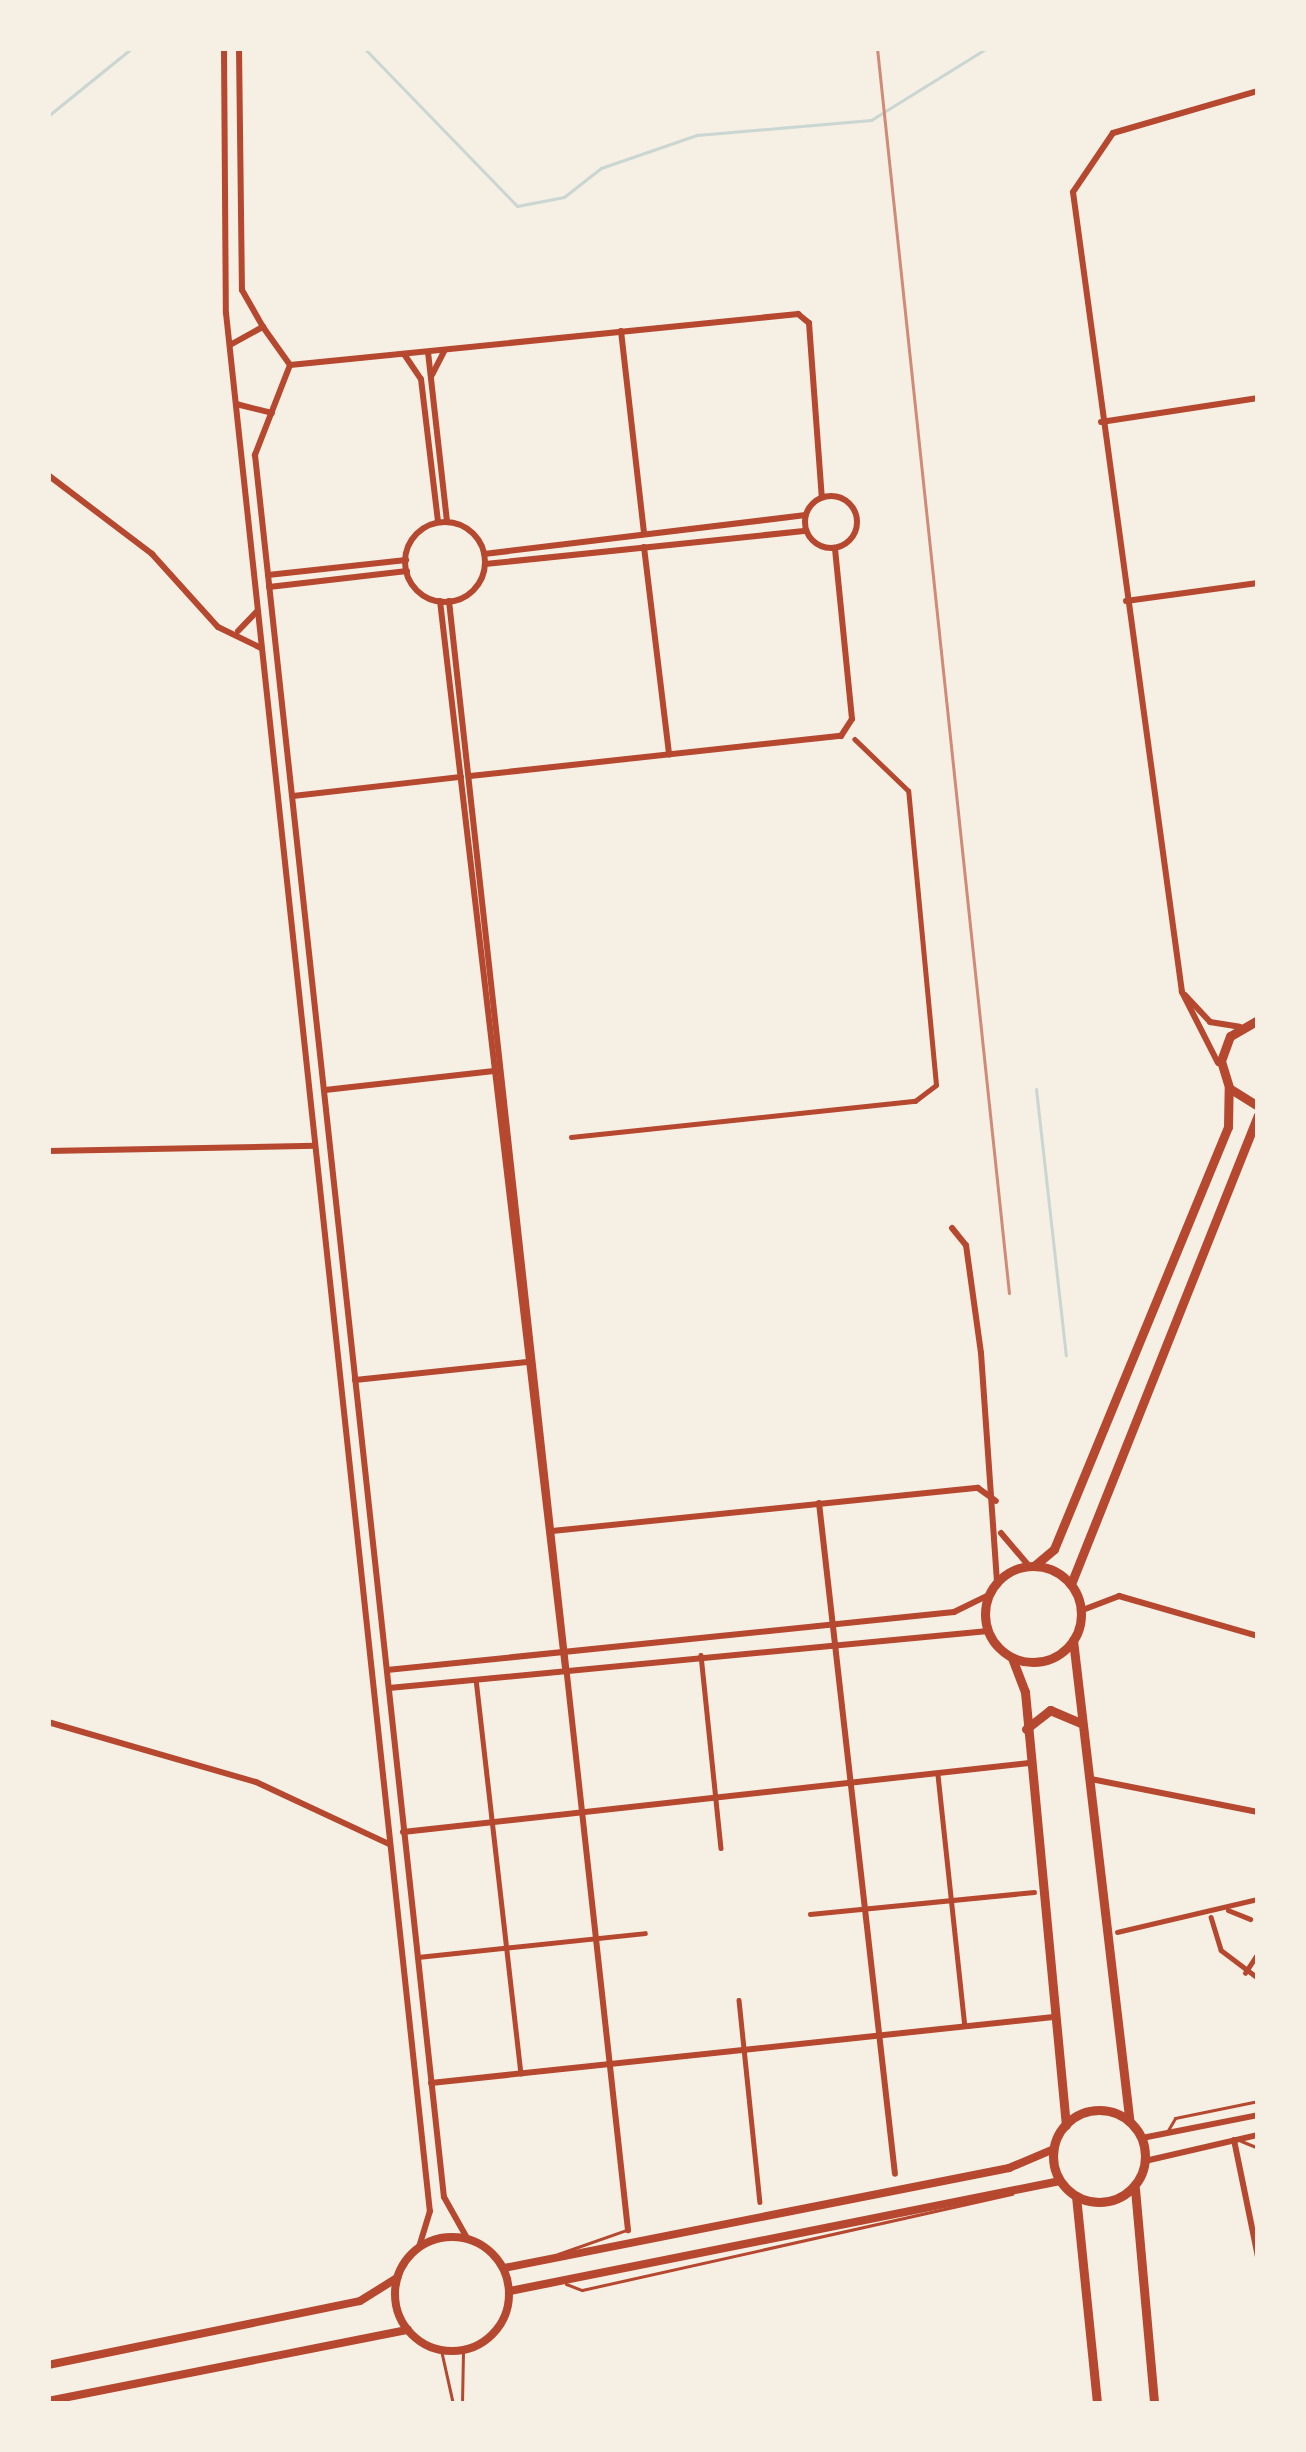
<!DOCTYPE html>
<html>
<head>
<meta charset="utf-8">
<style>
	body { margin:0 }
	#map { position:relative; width:1306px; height:2452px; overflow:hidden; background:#f6efe4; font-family:"Varela Round",sans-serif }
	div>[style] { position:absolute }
	.stream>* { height:3px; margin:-1.5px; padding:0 1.5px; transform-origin:1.5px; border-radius:1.5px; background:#c9d6d2 }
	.service>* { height:3px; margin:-1.5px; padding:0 1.5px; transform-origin:1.5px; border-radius:1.5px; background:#b5482f }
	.pedestrian>* { height:4.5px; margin:-2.25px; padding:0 2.25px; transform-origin:2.25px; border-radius:2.25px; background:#b5482f }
	.minor>* { height:6px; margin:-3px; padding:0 3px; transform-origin:3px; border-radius:3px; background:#b5482f }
	.minor>.ring { margin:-3px; padding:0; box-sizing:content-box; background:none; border:6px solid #b5482f; border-radius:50% }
	.secondary>* { height:8px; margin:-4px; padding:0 4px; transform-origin:4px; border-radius:4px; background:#b5482f }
	.secondary>.ring { margin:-4px; padding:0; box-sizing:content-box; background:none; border:8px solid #b5482f; border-radius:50% }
	.trunk>* { height:9px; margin:-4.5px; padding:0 4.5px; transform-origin:4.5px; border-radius:4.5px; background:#b5482f }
	.trunk>.ring { margin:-4.5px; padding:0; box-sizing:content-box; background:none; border:9px solid #b5482f; border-radius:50% }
	.rail>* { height:3px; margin:-1.5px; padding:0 1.5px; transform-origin:1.5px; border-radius:1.5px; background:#cf8b77 }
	span { translate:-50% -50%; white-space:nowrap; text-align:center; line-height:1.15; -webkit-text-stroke:9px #f6efe4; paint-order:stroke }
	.frame { position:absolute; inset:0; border:51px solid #f6efe4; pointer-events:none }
</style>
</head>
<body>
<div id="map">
	<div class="stream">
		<div style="left:364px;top:48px;width:220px;rotate:45.9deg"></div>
		<div style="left:517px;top:206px;width:48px;rotate:-10.8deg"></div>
		<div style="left:564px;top:197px;width:47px;rotate:-38.1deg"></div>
		<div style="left:601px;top:168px;width:102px;rotate:-19deg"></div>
		<div style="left:697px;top:135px;width:175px;rotate:-4.9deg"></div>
		<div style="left:871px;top:120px;width:137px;rotate:-31.8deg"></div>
		<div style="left:48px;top:116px;width:108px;rotate:-39deg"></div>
		<div style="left:1036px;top:1089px;width:268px;rotate:83.6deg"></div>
	</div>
	<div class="service">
		<div style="left:1167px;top:2132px;width:16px;rotate:-60deg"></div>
		<div style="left:1175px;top:2118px;width:85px;rotate:-11.6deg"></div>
		<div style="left:1241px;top:2141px;width:18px;rotate:22deg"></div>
		<div style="left:558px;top:2254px;width:72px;rotate:-19.4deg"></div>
		<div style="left:566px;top:2284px;width:17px;rotate:21deg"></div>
		<div style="left:582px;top:2290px;width:441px;rotate:-12.6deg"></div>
		<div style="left:441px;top:2350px;width:55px;rotate:77.5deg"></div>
		<div style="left:462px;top:2404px;width:54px;rotate:-88.9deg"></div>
	</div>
	<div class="pedestrian">
		<div style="left:571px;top:1137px;width:346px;rotate:-6deg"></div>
		<div style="left:915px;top:1101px;width:26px;rotate:-37deg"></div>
		<div style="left:936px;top:1085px;width:295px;rotate:-95.4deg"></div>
		<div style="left:908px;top:791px;width:74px;rotate:-136.1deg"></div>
		<div style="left:701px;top:1655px;width:194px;rotate:84.1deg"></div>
		<div style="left:476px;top:1679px;width:397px;rotate:83.5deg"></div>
		<div style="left:938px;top:1775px;width:252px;rotate:83.9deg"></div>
		<div style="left:1258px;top:1909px;width:35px;rotate:90deg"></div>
		<div style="left:1228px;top:1910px;width:24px;rotate:22deg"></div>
		<div style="left:810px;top:1914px;width:225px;rotate:-5.6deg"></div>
		<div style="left:1211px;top:1917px;width:34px;rotate:73deg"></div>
		<div style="left:1221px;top:1950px;width:46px;rotate:37.1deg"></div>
		<div style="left:1117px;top:1932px;width:145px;rotate:-13.2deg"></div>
		<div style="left:418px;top:1957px;width:228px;rotate:-6deg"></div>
		<div style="left:1245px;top:1973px;width:24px;rotate:-57deg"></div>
		<div style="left:739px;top:2000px;width:203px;rotate:84.1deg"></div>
	</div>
	<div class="minor">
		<div style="left:224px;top:48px;width:265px;rotate:89.6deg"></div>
		<div style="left:226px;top:313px;width:1909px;rotate:83.87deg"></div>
		<div style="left:430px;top:2211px;width:38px;rotate:107deg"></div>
		<div style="left:239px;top:48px;width:242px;rotate:89.3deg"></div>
		<div style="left:242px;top:290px;width:43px;rotate:60.4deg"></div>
		<div style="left:621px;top:331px;width:203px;rotate:83.5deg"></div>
		<div style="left:230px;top:345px;width:38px;rotate:-29deg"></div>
		<div style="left:263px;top:327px;width:47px;rotate:54.6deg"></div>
		<div style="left:290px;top:365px;width:97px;rotate:111.3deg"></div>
		<div style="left:255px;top:455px;width:1752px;rotate:83.81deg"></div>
		<div style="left:444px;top:2197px;width:47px;rotate:60.7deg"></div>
		<div style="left:428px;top:352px;width:171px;rotate:83.6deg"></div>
		<div style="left:404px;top:354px;width:30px;rotate:56deg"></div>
		<div style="left:421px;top:379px;width:144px;rotate:83.2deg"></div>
		<div style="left:290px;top:365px;width:511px;rotate:-5.73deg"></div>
		<div style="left:798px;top:314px;width:14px;rotate:39deg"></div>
		<div style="left:809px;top:323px;width:175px;rotate:85.8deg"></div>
		<div style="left:432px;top:375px;width:28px;rotate:-63deg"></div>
		<div style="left:236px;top:404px;width:37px;rotate:14deg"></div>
		<div style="left:1101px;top:422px;width:159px;rotate:-8.7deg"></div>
		<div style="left:48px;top:475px;width:131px;rotate:37.2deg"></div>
		<div style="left:152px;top:554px;width:98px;rotate:47.9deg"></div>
		<div style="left:218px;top:627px;width:48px;rotate:26deg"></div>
		<div class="ring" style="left:805px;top:496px;width:46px;height:46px"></div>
		<div class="ring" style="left:405px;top:522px;width:74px;height:74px"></div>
		<div style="left:644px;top:547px;width:209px;rotate:83.1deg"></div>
		<div style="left:484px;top:554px;width:324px;rotate:-6.9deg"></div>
		<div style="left:485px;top:564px;width:323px;rotate:-5.9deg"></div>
		<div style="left:268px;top:575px;width:139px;rotate:-6.2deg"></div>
		<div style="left:269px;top:587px;width:139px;rotate:-6.6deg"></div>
		<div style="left:440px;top:601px;width:1074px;rotate:83.32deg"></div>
		<div style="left:449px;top:601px;width:1639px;rotate:83.73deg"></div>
		<div style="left:1126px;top:601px;width:133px;rotate:-7.8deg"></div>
		<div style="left:238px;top:631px;width:28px;rotate:-46deg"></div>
		<div style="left:470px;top:776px;width:373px;rotate:-6.2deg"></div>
		<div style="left:841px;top:736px;width:20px;rotate:-57deg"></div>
		<div style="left:852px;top:719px;width:172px;rotate:-95.7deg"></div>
		<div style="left:293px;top:796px;width:169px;rotate:-6.5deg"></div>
		<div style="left:1185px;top:995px;width:37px;rotate:47deg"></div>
		<div style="left:1210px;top:1022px;width:30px;rotate:9deg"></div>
		<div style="left:1218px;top:1063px;width:80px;rotate:-116.9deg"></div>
		<div style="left:1182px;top:992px;width:807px;rotate:-97.76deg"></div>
		<div style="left:1073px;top:192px;width:71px;rotate:-55.9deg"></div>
		<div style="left:1113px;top:133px;width:151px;rotate:-16.2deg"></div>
		<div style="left:325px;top:1090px;width:170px;rotate:-6.4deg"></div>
		<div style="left:48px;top:1151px;width:267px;rotate:-1.1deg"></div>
		<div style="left:952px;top:1228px;width:22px;rotate:51deg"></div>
		<div style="left:966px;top:1245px;width:109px;rotate:82.1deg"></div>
		<div style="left:981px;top:1353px;width:230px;rotate:86deg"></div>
		<div style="left:355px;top:1380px;width:173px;rotate:-6deg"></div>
		<div style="left:819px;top:1503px;width:675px;rotate:83.54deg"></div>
		<div style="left:552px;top:1531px;width:428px;rotate:-5.8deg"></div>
		<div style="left:978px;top:1488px;width:22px;rotate:36deg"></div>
		<div style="left:1001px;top:1533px;width:43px;rotate:49.7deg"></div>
		<div style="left:1080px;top:1611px;width:42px;rotate:-21deg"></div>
		<div style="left:1119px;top:1596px;width:145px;rotate:16.1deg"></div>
		<div style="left:387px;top:1670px;width:570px;rotate:-5.84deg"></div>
		<div style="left:954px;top:1612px;width:39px;rotate:-26deg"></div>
		<div style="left:389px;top:1688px;width:602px;rotate:-5.44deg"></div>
		<div style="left:48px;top:1722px;width:216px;rotate:16.1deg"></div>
		<div style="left:256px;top:1782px;width:147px;rotate:25deg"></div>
		<div style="left:1091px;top:1779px;width:170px;rotate:11.2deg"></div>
		<div style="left:403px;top:1832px;width:630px;rotate:-6.29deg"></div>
		<div style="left:431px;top:2083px;width:626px;rotate:-6.05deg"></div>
		<div style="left:1142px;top:2138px;width:118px;rotate:-11.2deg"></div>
		<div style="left:1234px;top:2140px;width:119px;rotate:78.4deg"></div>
		<div style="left:1145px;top:2161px;width:116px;rotate:-13deg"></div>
	</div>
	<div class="secondary">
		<div class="ring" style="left:395px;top:2237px;width:106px;height:106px"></div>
		<div style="left:504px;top:2268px;width:515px;rotate:-11.2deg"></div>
		<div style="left:1009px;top:2168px;width:49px;rotate:-22.9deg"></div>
		<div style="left:510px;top:2291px;width:561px;rotate:-11.31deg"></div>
		<div style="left:48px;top:2365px;width:318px;rotate:-11.6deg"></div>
		<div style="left:360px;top:2301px;width:44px;rotate:-31.9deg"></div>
		<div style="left:48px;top:2401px;width:367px;rotate:-11.2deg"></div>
	</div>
	<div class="trunk">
		<div style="left:1258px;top:1020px;width:32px;rotate:150deg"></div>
		<div style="left:1230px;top:1036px;width:27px;rotate:110deg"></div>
		<div style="left:1221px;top:1061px;width:28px;rotate:73deg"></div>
		<div style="left:1229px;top:1088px;width:34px;rotate:32deg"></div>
		<div style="left:1034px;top:1566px;width:26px;rotate:-40deg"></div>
		<div style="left:1054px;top:1549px;width:456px;rotate:-67.6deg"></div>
		<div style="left:1228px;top:1127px;width:39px;rotate:-89deg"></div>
		<div class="ring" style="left:985px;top:1566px;width:87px;height:87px"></div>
		<div style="left:1071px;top:1584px;width:505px;rotate:-68.26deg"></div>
		<div style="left:1073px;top:1640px;width:485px;rotate:83.3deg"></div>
		<div style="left:1012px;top:1658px;width:36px;rotate:69deg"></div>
		<div style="left:1025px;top:1692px;width:435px;rotate:84.6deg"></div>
		<div style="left:1026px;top:1729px;width:31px;rotate:-38deg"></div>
		<div style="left:1050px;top:1710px;width:33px;rotate:23deg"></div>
		<div class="ring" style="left:1053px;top:2110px;width:83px;height:83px"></div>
		<div style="left:1135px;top:2189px;width:216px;rotate:84.9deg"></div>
		<div style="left:1076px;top:2196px;width:209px;rotate:84.2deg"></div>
	</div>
	<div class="rail">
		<div style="left:877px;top:48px;width:1252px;rotate:83.95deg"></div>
	</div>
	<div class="frame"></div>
</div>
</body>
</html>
